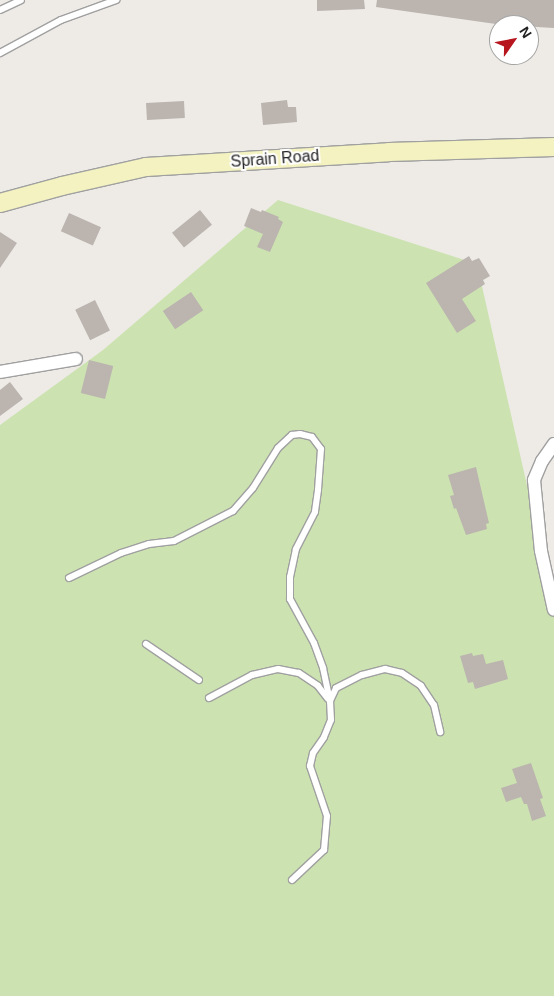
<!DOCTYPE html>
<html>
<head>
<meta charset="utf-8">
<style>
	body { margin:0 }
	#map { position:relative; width:554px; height:996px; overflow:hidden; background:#eeebe6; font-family:Helvetica,sans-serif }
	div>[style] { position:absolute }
	.grass>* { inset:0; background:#cce3b1 }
	.building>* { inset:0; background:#bbb4af; transform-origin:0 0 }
	.roads { filter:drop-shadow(1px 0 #a0a0a0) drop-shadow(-1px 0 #a0a0a0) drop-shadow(0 1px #a0a0a0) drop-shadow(0 -1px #a0a0a0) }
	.lane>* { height:6px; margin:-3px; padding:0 3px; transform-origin:3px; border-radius:3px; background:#fff }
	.street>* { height:12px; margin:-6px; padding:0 6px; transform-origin:6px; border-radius:6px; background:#fff }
	.secondary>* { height:18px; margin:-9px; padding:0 9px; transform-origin:9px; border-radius:9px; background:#f3f2c0 }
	span { translate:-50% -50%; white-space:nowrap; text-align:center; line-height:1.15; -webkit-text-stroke:4px #fff; paint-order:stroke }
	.street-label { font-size:16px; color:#1f1f1f }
	.north { position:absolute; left:489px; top:15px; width:50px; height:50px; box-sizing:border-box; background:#fff; border:1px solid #a5a5a5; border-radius:50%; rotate:57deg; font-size:14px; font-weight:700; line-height:20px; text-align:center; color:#1f1f1f }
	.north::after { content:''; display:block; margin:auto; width:18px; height:22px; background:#b7161f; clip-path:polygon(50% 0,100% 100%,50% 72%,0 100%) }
</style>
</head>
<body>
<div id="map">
	<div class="grass">
		<div style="clip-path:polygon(278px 200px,477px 264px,554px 605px,554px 996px,0 996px,0 425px,103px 350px)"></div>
	</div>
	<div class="building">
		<div style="clip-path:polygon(317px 0,364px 0,365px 9px,317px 11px)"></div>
		<div style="clip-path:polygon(377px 0,554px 0,554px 28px,503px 25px,376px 7px)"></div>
		<div style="clip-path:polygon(287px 100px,288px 107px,296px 107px,297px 122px,263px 125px,261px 103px)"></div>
		<div style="left:184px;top:101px;width:17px;height:38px;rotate:87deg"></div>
		<div style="clip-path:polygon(251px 208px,261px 212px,262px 210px,279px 217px,278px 219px,283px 222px,270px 252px,257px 247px,263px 234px,244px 226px)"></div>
		<div style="left:200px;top:210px;width:19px;height:36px;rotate:51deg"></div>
		<div style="left:69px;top:213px;width:35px;height:20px;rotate:24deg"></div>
		<div style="clip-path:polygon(0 232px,17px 243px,0 268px)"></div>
		<div style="clip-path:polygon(469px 256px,472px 261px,479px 258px,490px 276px,483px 280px,485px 284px,462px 299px,476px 321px,457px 333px,426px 283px)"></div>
		<div style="left:191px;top:292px;width:22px;height:34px;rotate:56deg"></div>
		<div style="left:95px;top:300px;width:34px;height:22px;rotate:64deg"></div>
		<div style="left:89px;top:360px;width:25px;height:34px;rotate:14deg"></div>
		<div style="clip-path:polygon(10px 382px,23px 399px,0 416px,0 390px)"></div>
		<div style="clip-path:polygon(476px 467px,489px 523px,486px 524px,487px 529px,466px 535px,456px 508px,454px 509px,450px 496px,454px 495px,448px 475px)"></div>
		<div style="clip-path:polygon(472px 653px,473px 656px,483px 654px,486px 664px,503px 660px,508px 679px,475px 689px,473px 682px,468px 683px,460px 656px)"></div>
		<div style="clip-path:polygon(531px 763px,543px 798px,540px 799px,546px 816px,532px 821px,527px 804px,524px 804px,521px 797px,506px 802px,501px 788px,517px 783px,512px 769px)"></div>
	</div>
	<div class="roads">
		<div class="lane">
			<div style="left:0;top:10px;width:23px;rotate:-25deg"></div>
			<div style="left:0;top:53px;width:69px;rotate:-28.4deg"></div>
			<div style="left:61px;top:20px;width:59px;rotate:-20deg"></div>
			<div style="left:69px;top:578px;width:58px;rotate:-25.7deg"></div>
			<div style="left:121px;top:553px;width:29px;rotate:-18deg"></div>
			<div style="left:149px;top:544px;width:25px;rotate:-7deg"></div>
			<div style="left:174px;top:541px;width:66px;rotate:-27deg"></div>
			<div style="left:233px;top:511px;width:30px;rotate:-49deg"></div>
			<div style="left:253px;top:488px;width:47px;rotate:-58deg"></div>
			<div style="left:278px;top:448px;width:19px;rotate:-43deg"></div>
			<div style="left:292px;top:435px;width:8px;rotate:-7deg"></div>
			<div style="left:300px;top:434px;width:12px;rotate:14deg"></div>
			<div style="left:312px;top:437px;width:15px;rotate:53deg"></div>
			<div style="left:321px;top:449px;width:41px;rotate:94.2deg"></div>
			<div style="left:318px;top:490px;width:22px;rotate:98deg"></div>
			<div style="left:315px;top:512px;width:42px;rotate:117.2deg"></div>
			<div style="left:296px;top:549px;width:29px;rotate:102deg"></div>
			<div style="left:290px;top:577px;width:22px;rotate:90deg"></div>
			<div style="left:290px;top:599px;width:50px;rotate:61.4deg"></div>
			<div style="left:314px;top:643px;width:27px;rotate:70deg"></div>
			<div style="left:323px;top:668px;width:34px;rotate:78deg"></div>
			<div style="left:146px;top:644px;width:64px;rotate:34.2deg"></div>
			<div style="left:209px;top:698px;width:49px;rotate:-28.1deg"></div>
			<div style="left:252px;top:675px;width:27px;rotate:-13deg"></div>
			<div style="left:278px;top:669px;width:21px;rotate:11deg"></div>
			<div style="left:299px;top:673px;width:23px;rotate:34deg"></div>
			<div style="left:318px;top:686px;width:16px;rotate:52deg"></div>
			<div style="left:292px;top:880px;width:44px;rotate:-43.2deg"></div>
			<div style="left:324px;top:850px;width:34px;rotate:-85deg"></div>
			<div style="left:327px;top:816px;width:53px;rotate:-108.8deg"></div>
			<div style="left:310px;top:766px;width:13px;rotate:-77deg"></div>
			<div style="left:313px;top:753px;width:19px;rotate:-55deg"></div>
			<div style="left:324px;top:737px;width:18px;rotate:-68deg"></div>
			<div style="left:331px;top:720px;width:19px;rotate:-93deg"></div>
			<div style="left:330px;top:701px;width:14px;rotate:-65deg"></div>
			<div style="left:336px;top:688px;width:29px;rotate:-27deg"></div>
			<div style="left:362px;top:675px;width:24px;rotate:-15deg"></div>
			<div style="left:385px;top:669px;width:17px;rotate:13deg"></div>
			<div style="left:402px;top:673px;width:23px;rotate:34deg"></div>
			<div style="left:421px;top:686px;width:23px;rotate:56deg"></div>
			<div style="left:434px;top:705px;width:28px;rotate:77deg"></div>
		</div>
		<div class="street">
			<div style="left:0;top:372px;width:77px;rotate:-9.7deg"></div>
			<div style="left:554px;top:444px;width:21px;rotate:125deg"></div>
			<div style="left:542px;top:461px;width:21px;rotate:113deg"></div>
			<div style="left:534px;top:480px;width:71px;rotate:84.4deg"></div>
			<div style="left:541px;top:551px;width:60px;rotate:77.6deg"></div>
		</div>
		<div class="secondary">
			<div style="left:0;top:203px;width:64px;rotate:-15.3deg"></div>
			<div style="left:62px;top:186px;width:86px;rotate:-12.7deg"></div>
			<div style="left:146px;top:167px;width:243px;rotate:-3.5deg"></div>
			<div style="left:389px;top:152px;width:165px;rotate:-1.7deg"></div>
		</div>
	</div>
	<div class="street-label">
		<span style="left:275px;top:159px;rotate:-4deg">Sprain Road</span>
	</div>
	<div class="north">N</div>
</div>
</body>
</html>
